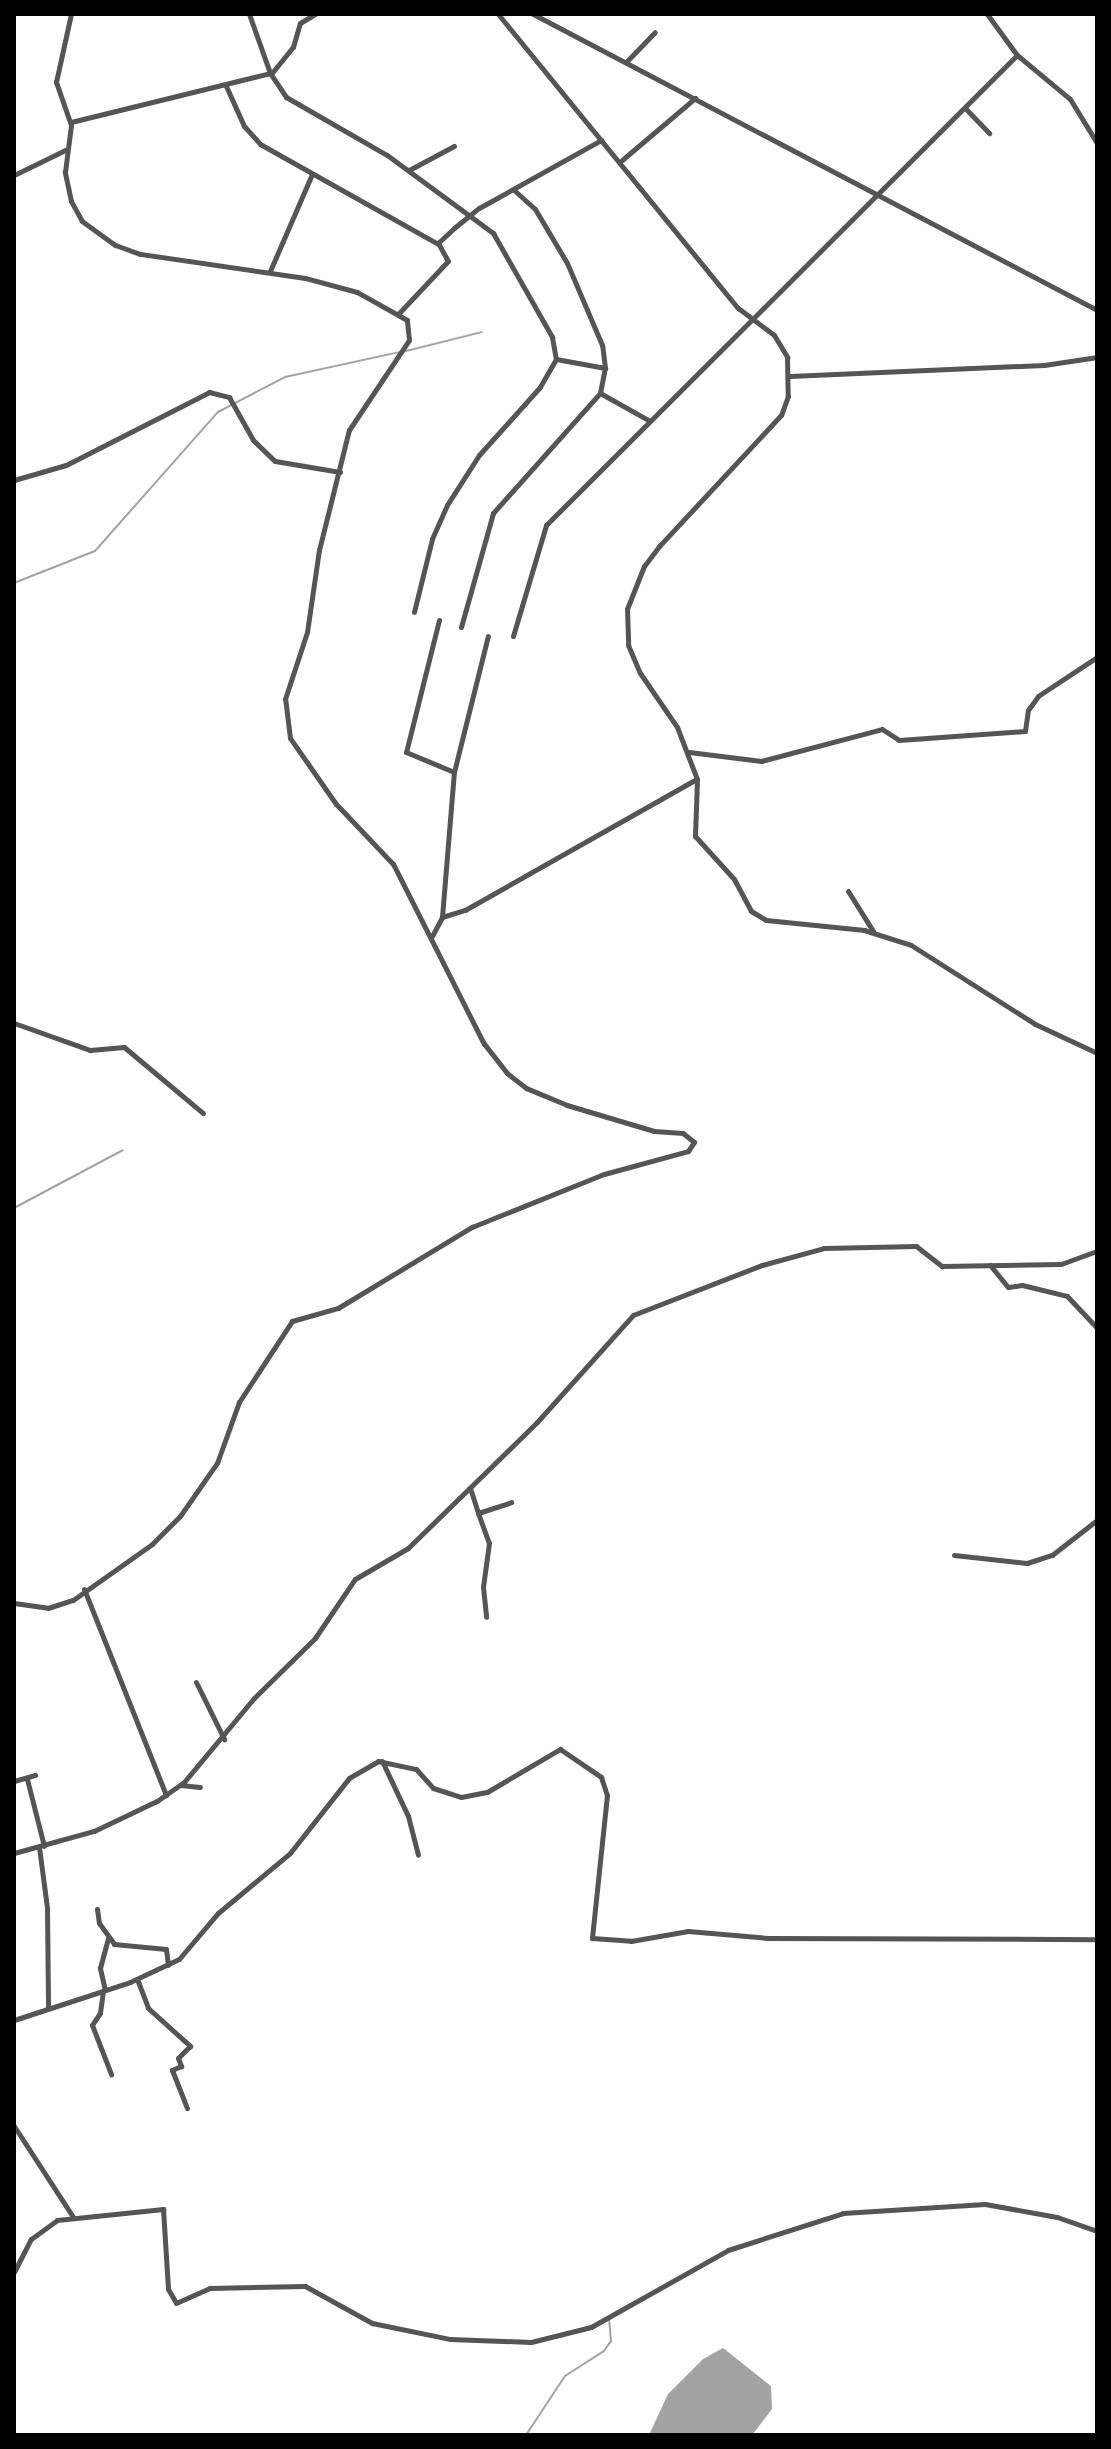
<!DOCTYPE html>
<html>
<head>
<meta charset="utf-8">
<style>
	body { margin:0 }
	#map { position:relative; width:1111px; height:2449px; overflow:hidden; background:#fff; font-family:"Public Sans",sans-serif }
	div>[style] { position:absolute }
	.water>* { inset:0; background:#a3a3a3 }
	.stream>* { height:2px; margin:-1px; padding:0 1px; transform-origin:1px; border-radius:1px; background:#a3a3a3 }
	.minor>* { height:5px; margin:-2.5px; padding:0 2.5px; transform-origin:2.5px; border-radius:2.5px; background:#555 }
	span { translate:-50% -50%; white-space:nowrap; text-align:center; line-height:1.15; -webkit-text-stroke:6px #fff; paint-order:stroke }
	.frame { position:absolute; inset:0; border:16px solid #000; pointer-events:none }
</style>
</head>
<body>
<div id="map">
	<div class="water">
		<div style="clip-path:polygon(723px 2348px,771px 2386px,772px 2409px,753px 2434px,649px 2435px,668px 2394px,703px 2359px)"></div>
	</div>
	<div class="stream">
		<div style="left:406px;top:351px;width:78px;rotate:-14deg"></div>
		<div style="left:14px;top:583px;width:87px;rotate:-21.6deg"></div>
		<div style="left:95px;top:551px;width:186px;rotate:-48.5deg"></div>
		<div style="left:218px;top:412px;width:76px;rotate:-27.6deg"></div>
		<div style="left:285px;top:377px;width:118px;rotate:-12.3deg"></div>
		<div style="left:14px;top:1208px;width:123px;rotate:-28deg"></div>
		<div style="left:526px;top:2435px;width:71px;rotate:-56.5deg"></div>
		<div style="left:565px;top:2376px;width:46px;rotate:-32.7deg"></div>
		<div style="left:604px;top:2351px;width:12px;rotate:-55deg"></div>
		<div style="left:611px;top:2341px;width:21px;rotate:-95deg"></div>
	</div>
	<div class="minor">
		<div style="left:249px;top:14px;width:63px;rotate:70.4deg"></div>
		<div style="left:498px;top:14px;width:380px;rotate:50.8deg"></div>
		<div style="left:738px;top:308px;width:45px;rotate:36.9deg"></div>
		<div style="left:774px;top:335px;width:26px;rotate:59deg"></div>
		<div style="left:787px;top:357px;width:39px;rotate:89deg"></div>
		<div style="left:788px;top:396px;width:20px;rotate:110deg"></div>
		<div style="left:781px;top:415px;width:178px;rotate:132.9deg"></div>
		<div style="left:660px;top:545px;width:26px;rotate:127deg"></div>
		<div style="left:644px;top:566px;width:46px;rotate:111.6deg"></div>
		<div style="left:627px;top:609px;width:36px;rotate:88deg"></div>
		<div style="left:628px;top:645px;width:30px;rotate:67deg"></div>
		<div style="left:640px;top:673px;width:65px;rotate:55.6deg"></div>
		<div style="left:677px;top:727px;width:56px;rotate:69deg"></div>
		<div style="left:697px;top:779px;width:57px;rotate:92deg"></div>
		<div style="left:695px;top:836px;width:58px;rotate:47.8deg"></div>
		<div style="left:734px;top:879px;width:36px;rotate:62deg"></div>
		<div style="left:751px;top:911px;width:17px;rotate:31deg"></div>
		<div style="left:766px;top:920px;width:99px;rotate:5.8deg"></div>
		<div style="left:864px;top:930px;width:49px;rotate:17.7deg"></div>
		<div style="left:911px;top:945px;width:147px;rotate:32.5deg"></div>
		<div style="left:1035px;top:1024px;width:68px;rotate:25.1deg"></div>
		<div style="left:533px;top:14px;width:637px;rotate:27.69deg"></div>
		<div style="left:987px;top:14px;width:51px;rotate:53.8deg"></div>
		<div style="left:1017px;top:55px;width:69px;rotate:39.7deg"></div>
		<div style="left:1070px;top:99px;width:52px;rotate:58.5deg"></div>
		<div style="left:627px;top:61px;width:40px;rotate:-46deg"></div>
		<div style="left:271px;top:74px;width:35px;rotate:-51deg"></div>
		<div style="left:293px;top:47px;width:25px;rotate:-74deg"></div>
		<div style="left:300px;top:23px;width:17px;rotate:-31deg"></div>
		<div style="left:226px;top:86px;width:44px;rotate:65.8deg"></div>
		<div style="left:244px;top:126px;width:24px;rotate:48deg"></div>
		<div style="left:260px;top:144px;width:204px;rotate:29.3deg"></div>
		<div style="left:965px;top:108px;width:35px;rotate:46deg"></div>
		<div style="left:71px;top:122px;width:205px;rotate:-13.8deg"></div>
		<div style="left:270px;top:73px;width:29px;rotate:56deg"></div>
		<div style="left:286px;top:97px;width:116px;rotate:29.9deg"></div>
		<div style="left:387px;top:155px;width:132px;rotate:36.3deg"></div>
		<div style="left:493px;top:233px;width:120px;rotate:60.4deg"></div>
		<div style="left:552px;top:337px;width:22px;rotate:80deg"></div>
		<div style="left:556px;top:359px;width:32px;rotate:120deg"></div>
		<div style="left:540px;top:387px;width:91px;rotate:131.9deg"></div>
		<div style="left:479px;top:455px;width:59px;rotate:122.6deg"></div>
		<div style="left:447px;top:505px;width:37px;rotate:114deg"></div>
		<div style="left:432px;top:539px;width:75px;rotate:103.9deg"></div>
		<div style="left:622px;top:160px;width:96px;rotate:-40.3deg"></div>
		<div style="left:409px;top:170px;width:51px;rotate:-28.1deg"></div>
		<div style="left:14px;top:175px;width:57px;rotate:-26.1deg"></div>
		<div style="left:270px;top:271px;width:106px;rotate:-66.6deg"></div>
		<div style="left:399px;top:313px;width:71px;rotate:-46.7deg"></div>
		<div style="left:448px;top:261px;width:21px;rotate:-119deg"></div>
		<div style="left:438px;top:243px;width:22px;rotate:-43deg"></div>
		<div style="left:454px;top:228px;width:32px;rotate:-39deg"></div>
		<div style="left:479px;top:208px;width:140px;rotate:-29.1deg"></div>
		<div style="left:556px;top:359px;width:50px;rotate:10.4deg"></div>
		<div style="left:790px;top:376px;width:254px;rotate:-2.5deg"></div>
		<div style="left:1044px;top:365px;width:54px;rotate:-8.6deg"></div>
		<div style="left:600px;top:393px;width:57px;rotate:29.2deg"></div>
		<div style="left:14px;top:480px;width:54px;rotate:-16.1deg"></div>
		<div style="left:66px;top:465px;width:161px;rotate:-27deg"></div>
		<div style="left:209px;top:392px;width:21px;rotate:14deg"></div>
		<div style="left:229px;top:397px;width:49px;rotate:60.8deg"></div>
		<div style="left:253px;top:440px;width:30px;rotate:44deg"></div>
		<div style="left:275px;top:461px;width:66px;rotate:9.6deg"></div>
		<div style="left:439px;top:620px;width:136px;rotate:104deg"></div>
		<div style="left:406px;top:752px;width:52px;rotate:22.6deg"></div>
		<div style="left:461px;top:627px;width:118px;rotate:-74.3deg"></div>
		<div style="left:493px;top:513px;width:161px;rotate:-48.3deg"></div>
		<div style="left:600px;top:393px;width:25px;rotate:-79deg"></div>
		<div style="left:605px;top:368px;width:23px;rotate:-97deg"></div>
		<div style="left:602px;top:345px;width:89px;rotate:-113.1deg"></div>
		<div style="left:567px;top:263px;width:63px;rotate:-120.7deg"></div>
		<div style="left:535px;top:209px;width:28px;rotate:-138deg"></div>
		<div style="left:513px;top:636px;width:116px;rotate:-73.4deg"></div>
		<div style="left:546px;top:525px;width:665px;rotate:-44.94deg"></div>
		<div style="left:689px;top:752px;width:73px;rotate:7.1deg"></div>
		<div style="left:761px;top:761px;width:125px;rotate:-14.8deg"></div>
		<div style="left:882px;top:729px;width:20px;rotate:33deg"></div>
		<div style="left:899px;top:740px;width:126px;rotate:-4.1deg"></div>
		<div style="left:1025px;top:731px;width:21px;rotate:-82deg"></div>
		<div style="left:1028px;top:710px;width:17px;rotate:-54deg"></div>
		<div style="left:1038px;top:696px;width:71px;rotate:-33.5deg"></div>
		<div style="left:848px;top:891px;width:47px;rotate:58deg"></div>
		<div style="left:442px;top:917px;width:24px;rotate:-17deg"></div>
		<div style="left:465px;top:910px;width:266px;rotate:-29.5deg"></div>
		<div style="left:432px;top:936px;width:21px;rotate:-62deg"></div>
		<div style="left:442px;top:917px;width:145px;rotate:-85.3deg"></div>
		<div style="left:454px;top:772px;width:140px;rotate:-76deg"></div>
		<div style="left:14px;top:1023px;width:81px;rotate:19.6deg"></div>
		<div style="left:90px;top:1050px;width:34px;rotate:-5deg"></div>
		<div style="left:124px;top:1047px;width:103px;rotate:39.9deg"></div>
		<div style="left:990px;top:1265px;width:28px;rotate:51deg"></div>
		<div style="left:1008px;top:1287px;width:14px;rotate:-8deg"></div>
		<div style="left:1022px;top:1285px;width:46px;rotate:13.7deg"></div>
		<div style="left:1067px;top:1296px;width:44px;rotate:46.8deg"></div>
		<div style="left:470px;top:1488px;width:26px;rotate:72deg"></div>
		<div style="left:478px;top:1513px;width:35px;rotate:-18deg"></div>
		<div style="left:478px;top:1513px;width:32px;rotate:70deg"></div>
		<div style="left:489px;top:1543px;width:44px;rotate:97.8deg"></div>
		<div style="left:483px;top:1587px;width:30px;rotate:84deg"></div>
		<div style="left:954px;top:1555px;width:73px;rotate:6.3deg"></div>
		<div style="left:1027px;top:1563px;width:26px;rotate:-18deg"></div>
		<div style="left:1052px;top:1555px;width:57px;rotate:-37.9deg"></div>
		<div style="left:84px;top:1589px;width:222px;rotate:68.3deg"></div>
		<div style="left:14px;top:1603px;width:34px;rotate:8deg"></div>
		<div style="left:48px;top:1608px;width:26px;rotate:-18deg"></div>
		<div style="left:73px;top:1600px;width:97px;rotate:-35.3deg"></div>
		<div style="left:152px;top:1544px;width:40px;rotate:-45deg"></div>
		<div style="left:180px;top:1516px;width:65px;rotate:-55.1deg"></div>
		<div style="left:217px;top:1463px;width:65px;rotate:-70.2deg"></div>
		<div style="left:239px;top:1402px;width:97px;rotate:-56.8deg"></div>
		<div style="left:292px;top:1321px;width:48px;rotate:-15.8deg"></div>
		<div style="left:338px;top:1308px;width:157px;rotate:-31.2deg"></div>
		<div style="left:472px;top:1227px;width:142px;rotate:-21.9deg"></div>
		<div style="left:604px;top:1174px;width:87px;rotate:-15.3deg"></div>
		<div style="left:688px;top:1151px;width:11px;rotate:-56deg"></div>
		<div style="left:694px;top:1142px;width:14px;rotate:-141deg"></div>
		<div style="left:683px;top:1133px;width:29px;rotate:-176deg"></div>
		<div style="left:654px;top:1131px;width:91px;rotate:-163.4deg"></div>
		<div style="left:567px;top:1105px;width:44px;rotate:-157.5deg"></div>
		<div style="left:526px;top:1088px;width:24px;rotate:-142deg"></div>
		<div style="left:507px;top:1073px;width:37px;rotate:-128deg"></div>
		<div style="left:484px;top:1044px;width:202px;rotate:-116.8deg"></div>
		<div style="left:393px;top:864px;width:83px;rotate:-133.5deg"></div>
		<div style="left:336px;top:804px;width:80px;rotate:-124.9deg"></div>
		<div style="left:290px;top:738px;width:39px;rotate:-97deg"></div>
		<div style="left:285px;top:699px;width:71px;rotate:-71.8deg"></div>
		<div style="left:307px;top:632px;width:83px;rotate:-81.7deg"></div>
		<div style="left:319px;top:550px;width:124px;rotate:-76deg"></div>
		<div style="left:349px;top:430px;width:108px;rotate:-56.3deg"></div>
		<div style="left:409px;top:340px;width:20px;rotate:-96deg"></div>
		<div style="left:407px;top:320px;width:57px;rotate:-150.8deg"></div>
		<div style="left:357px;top:292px;width:54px;rotate:-164.9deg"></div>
		<div style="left:305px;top:278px;width:167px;rotate:-171.7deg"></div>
		<div style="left:140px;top:254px;width:27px;rotate:-160deg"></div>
		<div style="left:115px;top:245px;width:41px;rotate:-144deg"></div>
		<div style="left:82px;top:221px;width:23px;rotate:-119deg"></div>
		<div style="left:71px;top:201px;width:30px;rotate:-102deg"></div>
		<div style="left:65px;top:172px;width:47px;rotate:-82.7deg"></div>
		<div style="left:71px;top:125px;width:46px;rotate:-109.2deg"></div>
		<div style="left:56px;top:82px;width:70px;rotate:-77.6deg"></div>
		<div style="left:196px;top:1682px;width:64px;rotate:63.8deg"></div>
		<div style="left:382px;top:1761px;width:61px;rotate:64.7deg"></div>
		<div style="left:408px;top:1816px;width:40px;rotate:75.6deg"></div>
		<div style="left:27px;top:1779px;width:69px;rotate:75.8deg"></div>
		<div style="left:14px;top:1781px;width:22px;rotate:-16deg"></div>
		<div style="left:180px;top:1785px;width:20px;rotate:6deg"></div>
		<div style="left:39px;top:1847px;width:62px;rotate:82.5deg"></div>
		<div style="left:47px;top:1908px;width:100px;rotate:89.4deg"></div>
		<div style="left:14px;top:1853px;width:83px;rotate:-15.4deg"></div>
		<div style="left:94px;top:1831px;width:70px;rotate:-25.5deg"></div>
		<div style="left:157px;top:1801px;width:33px;rotate:-35deg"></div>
		<div style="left:184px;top:1782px;width:109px;rotate:-50.2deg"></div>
		<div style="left:254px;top:1698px;width:86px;rotate:-44.5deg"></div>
		<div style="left:315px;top:1638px;width:71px;rotate:-55.9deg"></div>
		<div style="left:355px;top:1579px;width:61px;rotate:-30.3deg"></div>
		<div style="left:408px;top:1548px;width:180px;rotate:-44.3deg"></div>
		<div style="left:537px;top:1422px;width:144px;rotate:-48.1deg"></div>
		<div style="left:633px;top:1315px;width:138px;rotate:-21.2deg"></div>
		<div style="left:762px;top:1265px;width:64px;rotate:-15.3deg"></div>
		<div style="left:824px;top:1248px;width:92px;rotate:-1.2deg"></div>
		<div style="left:916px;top:1246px;width:33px;rotate:38deg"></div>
		<div style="left:942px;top:1266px;width:119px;rotate:-1deg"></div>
		<div style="left:1061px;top:1264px;width:38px;rotate:-20deg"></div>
		<div style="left:97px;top:1909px;width:14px;rotate:82deg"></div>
		<div style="left:99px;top:1923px;width:26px;rotate:54deg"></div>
		<div style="left:114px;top:1944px;width:52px;rotate:5.5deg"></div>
		<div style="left:166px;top:1949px;width:16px;rotate:83deg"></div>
		<div style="left:137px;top:1979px;width:31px;rotate:69deg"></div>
		<div style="left:148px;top:2008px;width:57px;rotate:42.1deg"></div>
		<div style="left:190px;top:2046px;width:17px;rotate:135deg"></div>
		<div style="left:178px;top:2058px;width:9px;rotate:69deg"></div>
		<div style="left:181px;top:2066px;width:10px;rotate:156deg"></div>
		<div style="left:172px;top:2070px;width:41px;rotate:68.5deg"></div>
		<div style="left:105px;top:1990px;width:23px;rotate:-103deg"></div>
		<div style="left:100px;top:1968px;width:31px;rotate:-75deg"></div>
		<div style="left:103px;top:1991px;width:22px;rotate:98deg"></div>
		<div style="left:100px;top:2013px;width:14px;rotate:124deg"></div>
		<div style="left:92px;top:2025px;width:53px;rotate:68.8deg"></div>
		<div style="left:14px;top:2020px;width:122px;rotate:-18.1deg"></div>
		<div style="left:130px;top:1982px;width:54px;rotate:-25.1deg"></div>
		<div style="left:179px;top:1959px;width:60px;rotate:-49.7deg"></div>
		<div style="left:218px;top:1913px;width:94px;rotate:-39.8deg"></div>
		<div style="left:290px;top:1853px;width:95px;rotate:-51.8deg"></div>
		<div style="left:349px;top:1778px;width:34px;rotate:-30deg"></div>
		<div style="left:378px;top:1761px;width:39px;rotate:12deg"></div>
		<div style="left:416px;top:1769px;width:25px;rotate:48deg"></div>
		<div style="left:433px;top:1788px;width:29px;rotate:18deg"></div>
		<div style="left:461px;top:1797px;width:26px;rotate:-11deg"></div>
		<div style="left:487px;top:1792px;width:85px;rotate:-30.5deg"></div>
		<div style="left:560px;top:1749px;width:50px;rotate:34.3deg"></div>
		<div style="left:601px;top:1777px;width:19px;rotate:72deg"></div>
		<div style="left:607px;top:1795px;width:144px;rotate:96deg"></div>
		<div style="left:592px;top:1938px;width:39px;rotate:4deg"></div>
		<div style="left:631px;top:1941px;width:58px;rotate:-10deg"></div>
		<div style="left:688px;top:1931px;width:80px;rotate:5deg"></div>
		<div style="left:768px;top:1938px;width:329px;rotate:0.2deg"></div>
		<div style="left:14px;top:2126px;width:108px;rotate:57deg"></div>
		<div style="left:14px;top:2272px;width:37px;rotate:-63deg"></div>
		<div style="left:31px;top:2239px;width:32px;rotate:-36deg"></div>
		<div style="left:57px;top:2220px;width:107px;rotate:-5.9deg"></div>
		<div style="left:163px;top:2209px;width:80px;rotate:86.4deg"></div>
		<div style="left:168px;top:2289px;width:16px;rotate:60deg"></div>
		<div style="left:176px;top:2303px;width:37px;rotate:-24deg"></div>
		<div style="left:210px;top:2288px;width:95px;rotate:-1.2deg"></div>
		<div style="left:305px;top:2286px;width:77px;rotate:28.9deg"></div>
		<div style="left:372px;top:2323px;width:80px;rotate:11.6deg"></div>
		<div style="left:450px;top:2339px;width:81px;rotate:2.1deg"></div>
		<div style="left:531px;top:2342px;width:62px;rotate:-14deg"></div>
		<div style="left:591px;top:2327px;width:157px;rotate:-29.3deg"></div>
		<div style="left:728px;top:2250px;width:121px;rotate:-17.8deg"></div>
		<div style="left:843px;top:2213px;width:142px;rotate:-3.6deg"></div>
		<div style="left:985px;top:2204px;width:73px;rotate:10.2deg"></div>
		<div style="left:1057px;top:2217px;width:42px;rotate:19.3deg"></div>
	</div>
	<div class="frame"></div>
</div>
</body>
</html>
